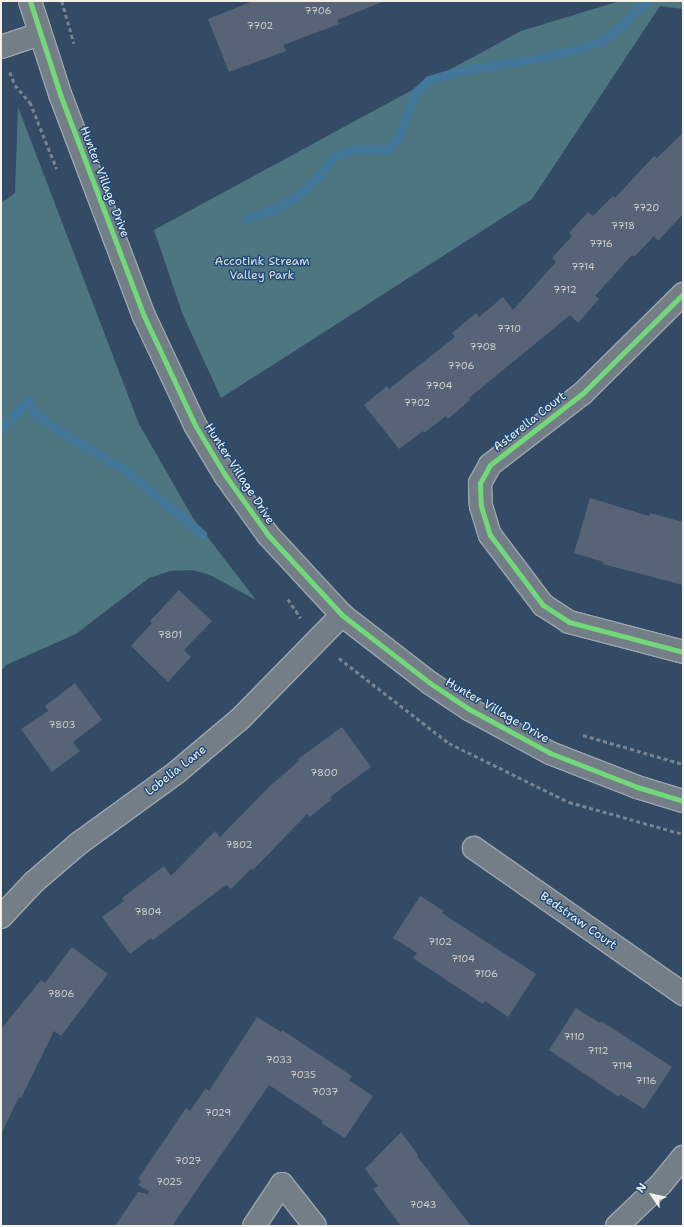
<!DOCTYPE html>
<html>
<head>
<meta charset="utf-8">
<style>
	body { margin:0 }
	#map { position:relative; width:684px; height:1227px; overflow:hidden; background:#344b65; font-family:"Shantell Sans",sans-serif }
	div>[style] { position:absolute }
	.green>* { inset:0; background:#4d7681 }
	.stream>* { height:9px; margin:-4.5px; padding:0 4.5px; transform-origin:4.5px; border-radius:4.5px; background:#43789b }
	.building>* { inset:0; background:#576477 }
	.path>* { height:2.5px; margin-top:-1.25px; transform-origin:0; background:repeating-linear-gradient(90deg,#78838f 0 4px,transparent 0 7px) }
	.roads { filter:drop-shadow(1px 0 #9ba5af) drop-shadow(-1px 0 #9ba5af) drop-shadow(0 1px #9ba5af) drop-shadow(0 -1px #9ba5af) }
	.street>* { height:22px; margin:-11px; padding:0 11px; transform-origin:11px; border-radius:11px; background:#737e87 }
	.secondary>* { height:22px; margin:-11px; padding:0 11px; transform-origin:11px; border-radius:11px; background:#737e87 }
	.cycleway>* { height:5px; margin:-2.5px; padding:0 2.5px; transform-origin:2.5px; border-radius:2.5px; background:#71d979 }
	span { translate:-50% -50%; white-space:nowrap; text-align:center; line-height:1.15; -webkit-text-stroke:3px #1f4a7a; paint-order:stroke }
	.number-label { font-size:10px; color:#cdcecc }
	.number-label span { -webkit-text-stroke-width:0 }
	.street-label { font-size:12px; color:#f4f1e8 }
	.park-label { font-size:12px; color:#dce0d9 }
	.frame { position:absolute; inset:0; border:2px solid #f4f1e8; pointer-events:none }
	.north { position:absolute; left:632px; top:1175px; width:40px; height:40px; -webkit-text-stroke:3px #1f4a7a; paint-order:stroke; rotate:304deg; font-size:11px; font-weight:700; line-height:16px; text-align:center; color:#f4f1e8 }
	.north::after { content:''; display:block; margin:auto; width:14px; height:18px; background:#f4f1e8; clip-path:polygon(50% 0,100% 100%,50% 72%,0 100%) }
</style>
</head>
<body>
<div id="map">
	<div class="green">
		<div style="clip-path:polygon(620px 1px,683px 1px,683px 9px,660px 6px,532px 199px,221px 398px,183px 315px,154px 230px,521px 31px)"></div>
		<div style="clip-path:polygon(18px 107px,139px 424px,193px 518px,256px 600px,210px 575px,193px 570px,170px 571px,149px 578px,76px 634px,6px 665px,1px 671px,1px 203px,15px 193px)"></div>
	</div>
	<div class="stream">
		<div style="left:246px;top:218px;width:27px;rotate:-17deg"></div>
		<div style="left:272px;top:210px;width:29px;rotate:-29deg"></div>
		<div style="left:297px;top:196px;width:31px;rotate:-42deg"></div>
		<div style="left:320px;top:175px;width:24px;rotate:-54deg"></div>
		<div style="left:334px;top:156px;width:22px;rotate:-18deg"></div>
		<div style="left:355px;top:149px;width:35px"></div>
		<div style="left:390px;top:149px;width:14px;rotate:-54deg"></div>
		<div style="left:398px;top:138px;width:51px;rotate:-68deg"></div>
		<div style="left:417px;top:91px;width:16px;rotate:-43deg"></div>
		<div style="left:429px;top:80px;width:30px;rotate:-17deg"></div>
		<div style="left:458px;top:71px;width:70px;rotate:-9.1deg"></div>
		<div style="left:527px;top:60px;width:40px;rotate:-12deg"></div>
		<div style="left:566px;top:52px;width:37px;rotate:-17deg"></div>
		<div style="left:601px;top:41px;width:18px;rotate:-34deg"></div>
		<div style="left:616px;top:31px;width:29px;rotate:-46deg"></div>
		<div style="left:636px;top:10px;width:16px;rotate:-35deg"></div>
		<div style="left:1px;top:429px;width:40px;rotate:-46deg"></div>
		<div style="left:29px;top:400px;width:14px;rotate:69deg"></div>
		<div style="left:34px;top:413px;width:42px;rotate:35.2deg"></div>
		<div style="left:68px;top:437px;width:62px;rotate:29.9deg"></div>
		<div style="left:122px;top:468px;width:104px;rotate:39.5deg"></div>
	</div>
	<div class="building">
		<div style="clip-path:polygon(253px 1px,382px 1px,382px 2px,337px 20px,339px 24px,283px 45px,286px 51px,229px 72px,208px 19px)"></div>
		<div style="clip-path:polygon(683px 133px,683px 214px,658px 241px,654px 236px,634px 257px,632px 255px,595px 296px,599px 299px,578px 323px,570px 315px,469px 398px,470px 400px,448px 419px,446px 416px,424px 433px,423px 431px,399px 449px,364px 405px,387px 386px,389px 389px,455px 337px,452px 333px,476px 313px,479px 317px,503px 297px,513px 310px,556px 262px,552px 258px,572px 236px,569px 233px,588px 212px,593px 216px,613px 196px,615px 198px,654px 156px,657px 158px)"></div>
		<div style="clip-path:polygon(590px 498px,649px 516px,650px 513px,683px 522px,683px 585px,603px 564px,604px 562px,574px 553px)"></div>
		<div style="clip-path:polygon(179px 590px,212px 621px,184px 650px,191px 657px,168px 682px,131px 646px,152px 623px,150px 621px)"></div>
		<div style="clip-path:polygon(75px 683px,102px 720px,73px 742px,80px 751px,52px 772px,21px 729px,48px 711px,45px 706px)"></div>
		<div style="clip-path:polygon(342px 727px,371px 767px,330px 797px,332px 799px,310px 817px,307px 814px,253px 870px,251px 869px,231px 889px,226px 885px,153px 940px,151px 938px,130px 954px,102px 917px,124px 901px,122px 898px,164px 866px,171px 876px,215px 831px,220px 837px,270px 786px,299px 761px,298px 759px)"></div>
		<div style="clip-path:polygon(420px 896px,444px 911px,442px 913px,536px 974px,508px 1017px,485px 1001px,483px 1004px,413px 958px,417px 953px,393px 938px)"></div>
		<div style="clip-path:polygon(72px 947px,108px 974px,61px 1036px,54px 1031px,21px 1098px,19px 1097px,1px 1134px,1px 1029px,41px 980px,45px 983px)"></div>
		<div style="clip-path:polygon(576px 1008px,600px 1023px,601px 1021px,672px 1067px,644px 1109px,620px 1094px,619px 1097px,549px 1050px)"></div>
		<div style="clip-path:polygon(257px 1017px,281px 1032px,282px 1030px,352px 1076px,349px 1080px,373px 1096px,345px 1138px,321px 1123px,323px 1121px,269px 1085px,172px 1226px,115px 1226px,138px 1192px,148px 1194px,149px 1191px,138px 1185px,141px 1181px,138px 1179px,186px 1108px,190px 1111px,206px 1088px,209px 1091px)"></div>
		<div style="clip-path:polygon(401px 1132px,418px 1155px,417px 1156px,471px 1226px,401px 1226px,373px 1189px,378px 1186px,365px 1169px)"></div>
	</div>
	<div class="path">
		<div style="left:62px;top:1px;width:44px;rotate:74.1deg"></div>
		<div style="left:10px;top:72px;width:14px;rotate:69deg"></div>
		<div style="left:15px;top:85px;width:23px;rotate:49deg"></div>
		<div style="left:30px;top:102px;width:72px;rotate:68.1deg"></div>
		<div style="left:288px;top:599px;width:23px;rotate:56deg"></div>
		<div style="left:339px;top:658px;width:139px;rotate:37.7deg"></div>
		<div style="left:449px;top:743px;width:134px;rotate:26.2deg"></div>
		<div style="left:569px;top:802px;width:118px;rotate:15.7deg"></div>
		<div style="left:583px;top:735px;width:104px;rotate:16.2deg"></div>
	</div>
	<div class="roads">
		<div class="street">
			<div style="left:1px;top:47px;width:41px;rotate:-18.4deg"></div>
			<div style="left:683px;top:294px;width:141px;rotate:135.3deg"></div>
			<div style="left:583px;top:393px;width:118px;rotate:142.3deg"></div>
			<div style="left:490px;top:465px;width:21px;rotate:119deg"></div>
			<div style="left:480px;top:483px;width:23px;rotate:88deg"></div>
			<div style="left:481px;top:506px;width:30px;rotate:73deg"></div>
			<div style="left:490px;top:535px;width:88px;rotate:52.9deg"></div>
			<div style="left:543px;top:605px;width:31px;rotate:33deg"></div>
			<div style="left:569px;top:622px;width:118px;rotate:14.7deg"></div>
			<div style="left:474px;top:848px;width:255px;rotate:34.9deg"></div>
			<div style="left:1px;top:917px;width:48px;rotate:-46.7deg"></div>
			<div style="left:34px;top:882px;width:58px;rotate:-40.8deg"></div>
			<div style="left:78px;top:844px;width:122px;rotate:-36deg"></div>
			<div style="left:177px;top:772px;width:82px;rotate:-40.1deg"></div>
			<div style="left:240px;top:719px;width:146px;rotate:-45.6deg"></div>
			<div style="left:254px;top:1226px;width:50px;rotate:-56.3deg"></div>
			<div style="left:282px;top:1184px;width:53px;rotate:51.8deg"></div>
			<div style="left:617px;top:1226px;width:61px;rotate:-43.7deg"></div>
			<div style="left:661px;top:1184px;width:35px;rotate:-51deg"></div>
		</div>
		<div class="secondary">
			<div style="left:30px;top:1px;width:98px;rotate:72.1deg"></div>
			<div style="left:60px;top:94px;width:237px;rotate:69.3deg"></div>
			<div style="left:144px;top:316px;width:120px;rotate:64.9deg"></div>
			<div style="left:195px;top:425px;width:58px;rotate:59deg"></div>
			<div style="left:225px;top:475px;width:74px;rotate:54.4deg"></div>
			<div style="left:268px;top:535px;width:109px;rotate:47.2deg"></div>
			<div style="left:342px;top:615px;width:111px;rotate:37.7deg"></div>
			<div style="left:430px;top:683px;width:47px;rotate:33.7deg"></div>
			<div style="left:469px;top:709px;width:92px;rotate:28.5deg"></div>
			<div style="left:550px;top:753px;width:93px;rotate:21.3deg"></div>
			<div style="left:637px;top:787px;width:48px;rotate:16.9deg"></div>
		</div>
	</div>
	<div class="cycleway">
		<div style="left:30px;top:1px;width:98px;rotate:72.1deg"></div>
		<div style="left:60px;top:94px;width:237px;rotate:69.3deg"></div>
		<div style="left:144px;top:316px;width:120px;rotate:64.9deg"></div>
		<div style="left:195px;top:425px;width:58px;rotate:59deg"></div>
		<div style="left:225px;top:475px;width:74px;rotate:54.4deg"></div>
		<div style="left:268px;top:535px;width:109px;rotate:47.2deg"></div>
		<div style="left:342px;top:615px;width:111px;rotate:37.7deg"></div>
		<div style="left:430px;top:683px;width:47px;rotate:33.7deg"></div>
		<div style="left:469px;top:709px;width:92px;rotate:28.5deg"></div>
		<div style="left:550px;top:753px;width:93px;rotate:21.3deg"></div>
		<div style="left:637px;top:787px;width:48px;rotate:16.9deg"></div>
		<div style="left:683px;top:294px;width:141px;rotate:135.3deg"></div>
		<div style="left:583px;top:393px;width:118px;rotate:142.3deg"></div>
		<div style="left:490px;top:465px;width:21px;rotate:119deg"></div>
		<div style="left:480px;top:483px;width:23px;rotate:88deg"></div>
		<div style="left:481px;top:506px;width:30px;rotate:73deg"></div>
		<div style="left:490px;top:535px;width:88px;rotate:52.9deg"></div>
		<div style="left:543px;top:605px;width:31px;rotate:33deg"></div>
		<div style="left:569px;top:622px;width:118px;rotate:14.7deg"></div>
	</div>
	<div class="number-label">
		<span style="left:318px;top:11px">7706</span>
		<span style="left:260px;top:26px">7702</span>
		<span style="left:646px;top:208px">7720</span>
		<span style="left:623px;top:226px">7718</span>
		<span style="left:601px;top:244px">7716</span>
		<span style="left:583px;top:267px">7714</span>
		<span style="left:565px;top:290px">7712</span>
		<span style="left:509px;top:329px">7710</span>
		<span style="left:483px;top:347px">7708</span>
		<span style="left:461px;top:366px">7706</span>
		<span style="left:439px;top:386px">7704</span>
		<span style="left:417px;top:403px">7702</span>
		<span style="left:170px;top:635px">7801</span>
		<span style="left:62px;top:725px">7803</span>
		<span style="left:324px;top:773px">7800</span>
		<span style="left:239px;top:845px">7802</span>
		<span style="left:148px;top:912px">7804</span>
		<span style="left:440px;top:942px">7102</span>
		<span style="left:463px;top:959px">7104</span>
		<span style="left:486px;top:974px">7106</span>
		<span style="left:61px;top:994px">7806</span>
		<span style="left:574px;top:1037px">7110</span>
		<span style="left:598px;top:1051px">7112</span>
		<span style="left:279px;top:1060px">7033</span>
		<span style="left:622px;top:1066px">7114</span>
		<span style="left:303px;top:1075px">7035</span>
		<span style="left:646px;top:1081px">7116</span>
		<span style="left:325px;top:1092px">7037</span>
		<span style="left:218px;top:1113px">7029</span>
		<span style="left:188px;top:1161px">7027</span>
		<span style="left:169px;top:1182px">7025</span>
		<span style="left:423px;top:1205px">7043</span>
	</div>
	<div class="street-label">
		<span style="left:104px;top:182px;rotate:69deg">Hunter Village Drive</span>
		<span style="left:530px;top:422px;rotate:-38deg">Asterella Court</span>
		<span style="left:239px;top:474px;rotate:57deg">Hunter Village Drive</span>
		<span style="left:497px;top:711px;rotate:30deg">Hunter Village Drive</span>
		<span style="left:176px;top:771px;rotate:-38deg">Lobelia Lane</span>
		<span style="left:578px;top:921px;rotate:35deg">Bedstraw Court</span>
	</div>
	<div class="park-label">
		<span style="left:262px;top:269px">Accotink Stream<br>Valley Park</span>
	</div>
	<div class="frame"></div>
	<div class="north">N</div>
</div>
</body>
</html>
